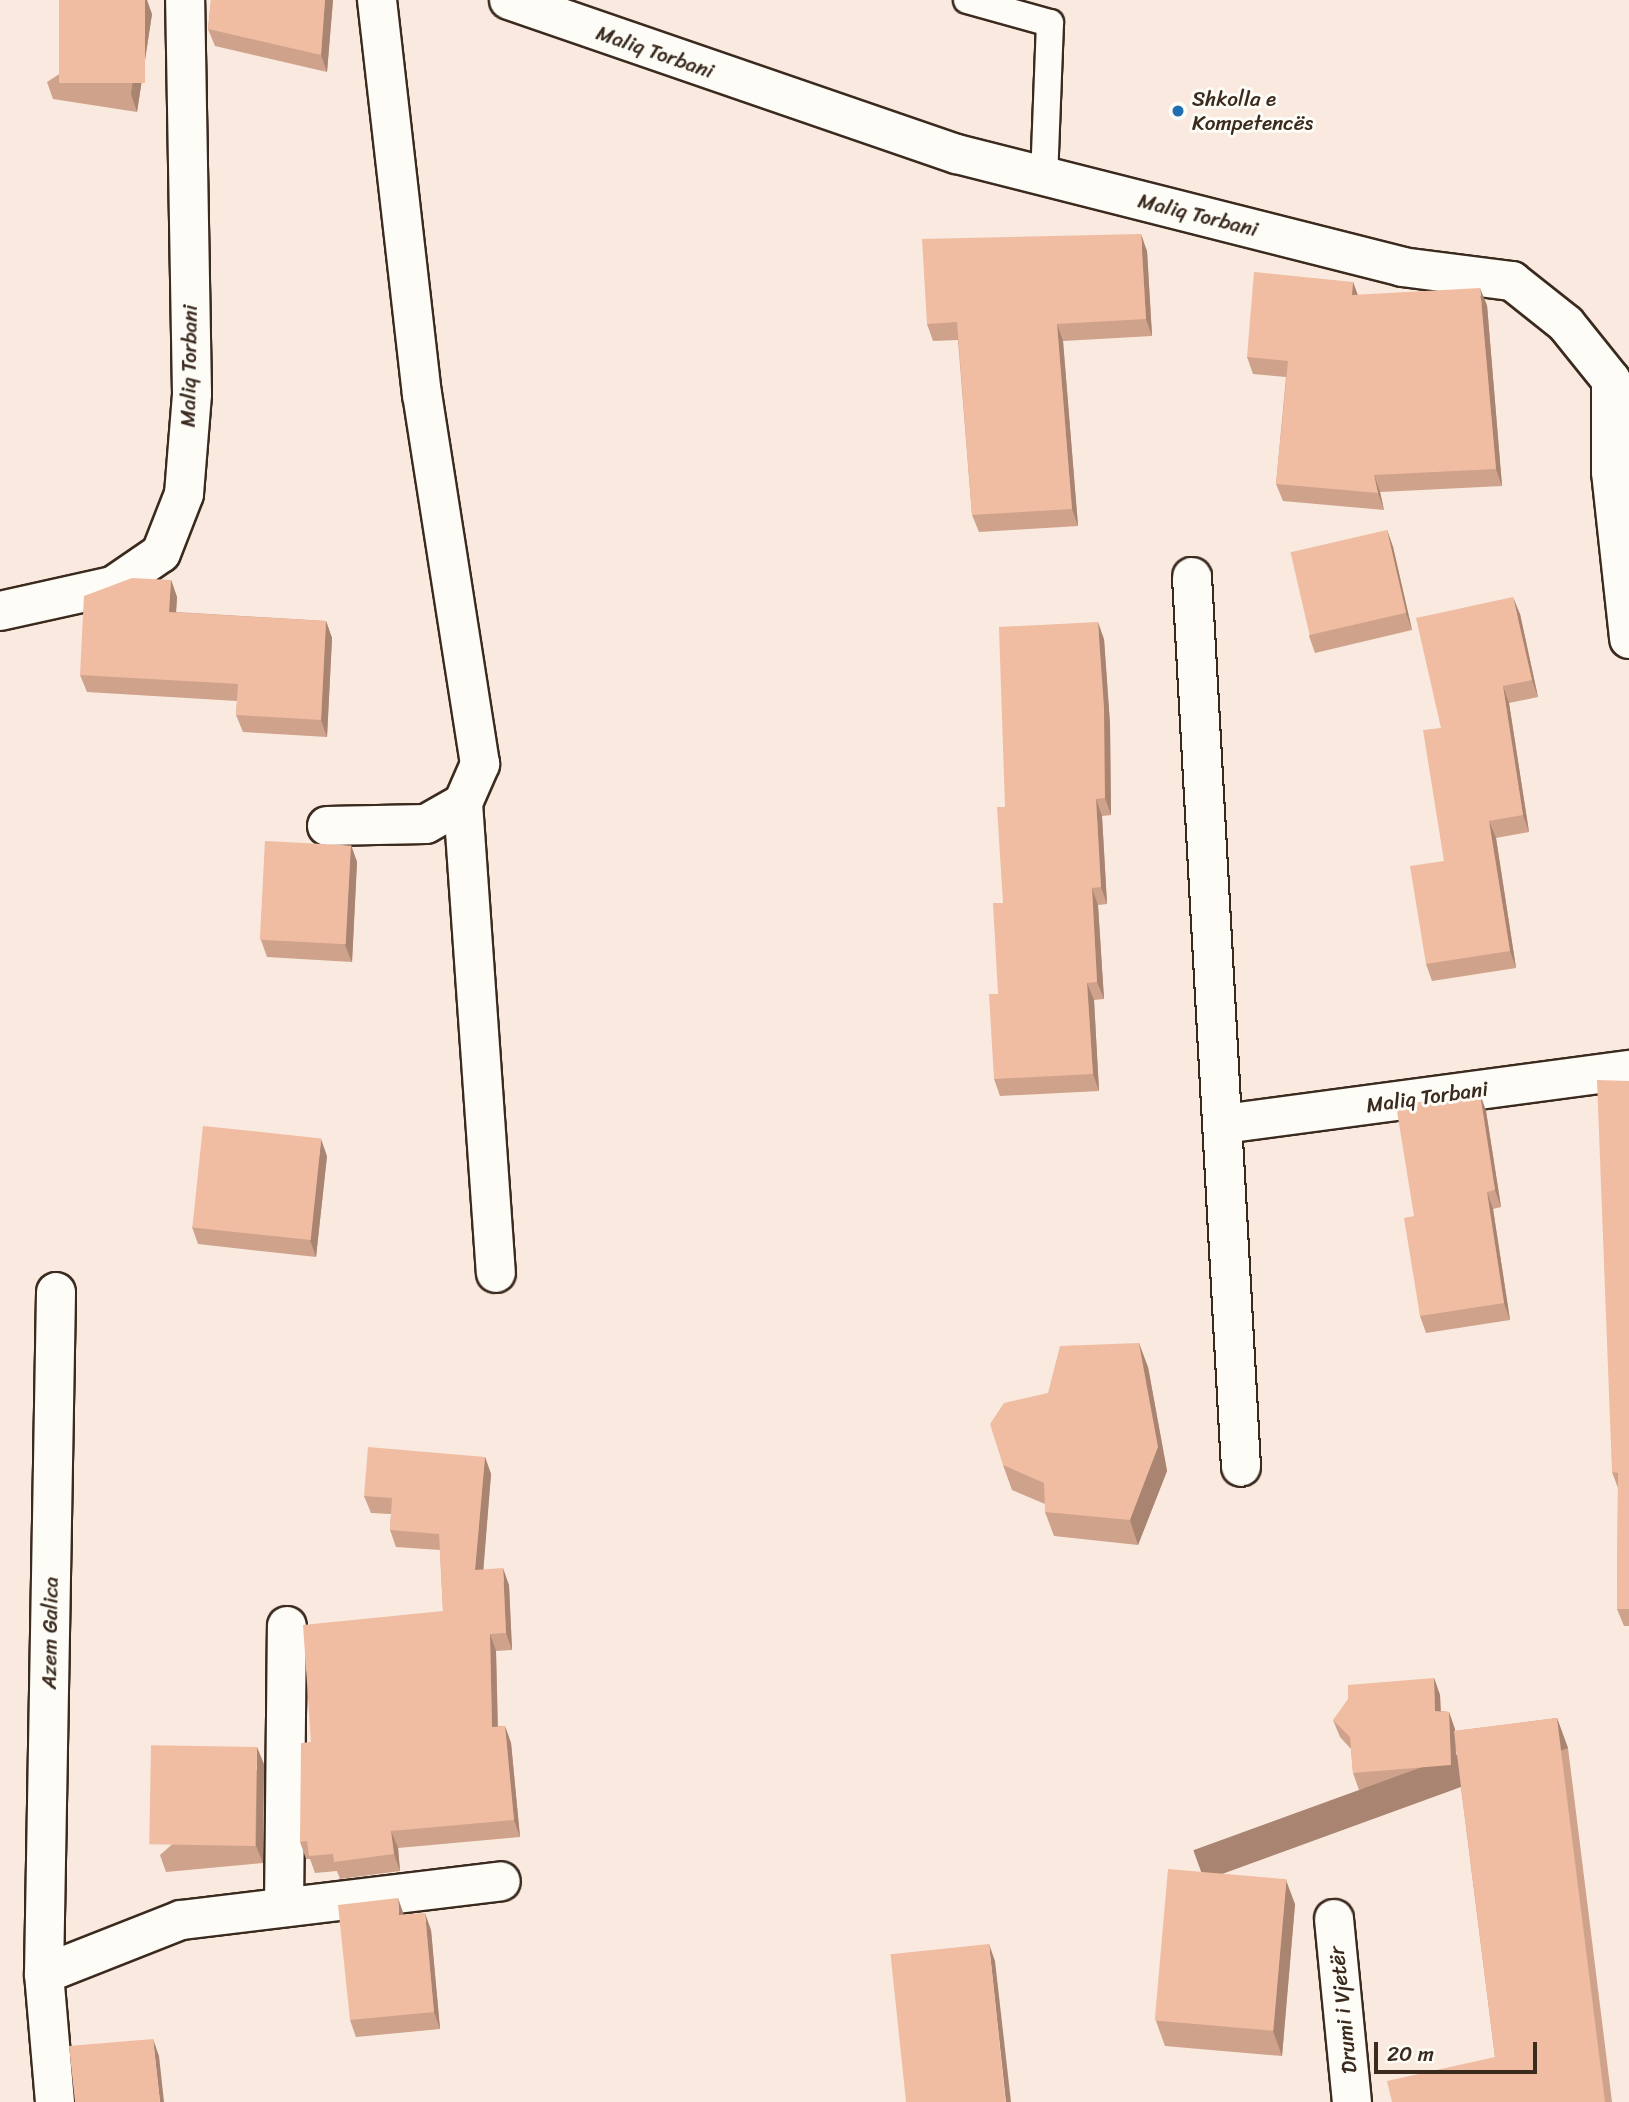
<!DOCTYPE html>
<html>
<head>
<meta charset="utf-8">
<style>
	body { margin:0 }
	#map { position:relative; width:1629px; height:2102px; overflow:hidden; background:#f9e9de; font-family:Sriracha,sans-serif }
	div>[style] { position:absolute }
	.roads { filter:drop-shadow(2px 0 #3b2a1e) drop-shadow(-2px 0 #3b2a1e) drop-shadow(0 2px #3b2a1e) drop-shadow(0 -2px #3b2a1e) }
	.service>* { height:26px; margin:-13px; padding:0 13px; transform-origin:13px; border-radius:13px; background:#fdfcf7 }
	.minor>* { height:38px; margin:-19px; padding:0 19px; transform-origin:19px; border-radius:19px; background:#fdfcf7 }
	.wall>* { inset:0; background:#cea28b }
	.shaded-wall>* { inset:0; background:#a88471; transform-origin:0 0 }
	.building>* { inset:0; background:#f0bca2; transform-origin:0 0 }
	.dots>* { width:19px; height:19px; translate:-50% -50%; box-sizing:border-box; border:4px solid #fdfcf7; border-radius:50% }
	span { translate:-50% -50%; white-space:nowrap; text-align:center; line-height:1.15; -webkit-text-stroke:6px #fdfcf7; paint-order:stroke }
	.street-label { font-size:21px; color:#3b2a1e }
	.poi-label { font-size:21px; color:#3b2a1e }
	.left { translate:0 -50%; text-align:left }
	.scale { position:absolute; left:1374px; top:2042px; width:163px; height:32px; box-sizing:border-box; border:4px solid #3b2a1e; border-top:0; padding-left:9px; font-size:21px; line-height:24px; white-space:nowrap; color:#3b2a1e; -webkit-text-stroke:5px #fdfcf7; paint-order:stroke }
</style>
</head>
<body>
<div id="map">
	<div class="roads">
		<div class="service">
			<div style="left:967px;top:0;width:86px;rotate:15.5deg"></div>
			<div style="left:1050px;top:23px;width:153px;rotate:92.2deg"></div>
		</div>
		<div class="minor">
			<div style="left:509px;top:0;width:474px;rotate:19deg"></div>
			<div style="left:957px;top:154px;width:459px;rotate:14.2deg"></div>
			<div style="left:1402px;top:267px;width:111px;rotate:7.3deg"></div>
			<div style="left:1512px;top:281px;width:69px;rotate:38.5deg"></div>
			<div style="left:1566px;top:324px;width:72px;rotate:51.2deg"></div>
			<div style="left:1611px;top:380px;width:92px;rotate:90deg"></div>
			<div style="left:1611px;top:472px;width:168px;rotate:83.8deg"></div>
			<div style="left:1192px;top:577px;width:891px;rotate:86.85deg"></div>
			<div style="left:0;top:611px;width:116px;rotate:-12.5deg"></div>
			<div style="left:113px;top:586px;width:58px;rotate:-34.5deg"></div>
			<div style="left:161px;top:553px;width:63px;rotate:-68.7deg"></div>
			<div style="left:184px;top:494px;width:100px;rotate:-85.4deg"></div>
			<div style="left:192px;top:394px;width:394px;rotate:-91deg"></div>
			<div style="left:463px;top:803px;width:471px;rotate:86deg"></div>
			<div style="left:327px;top:826px;width:99px;rotate:-1.2deg"></div>
			<div style="left:426px;top:824px;width:43px;rotate:-29.6deg"></div>
			<div style="left:463px;top:803px;width:43px;rotate:-66.4deg"></div>
			<div style="left:480px;top:764px;width:374px;rotate:-98.9deg"></div>
			<div style="left:422px;top:395px;width:398px;rotate:-96.5deg"></div>
			<div style="left:1224px;top:1124px;width:409px;rotate:-7.6deg"></div>
			<div style="left:284px;top:1907px;width:281px;rotate:-89.4deg"></div>
			<div style="left:1334px;top:1919px;width:184px;rotate:84.4deg"></div>
			<div style="left:44px;top:1974px;width:682px;rotate:-88.99deg"></div>
			<div style="left:55px;top:2102px;width:128px;rotate:-94.9deg"></div>
			<div style="left:44px;top:1974px;width:147px;rotate:-21.5deg"></div>
			<div style="left:181px;top:1920px;width:322px;rotate:-6.9deg"></div>
		</div>
	</div>
	<div class="wall">
		<div style="clip-path:polygon(211px 0,333px 0,327px 72px,215px 46px,208px 29px)"></div>
		<div style="clip-path:polygon(152px 14px,137px 112px,53px 99px,47px 82px)"></div>
		<div style="clip-path:polygon(1147px 251px,1152px 336px,1063px 341px,1078px 526px,979px 532px,972px 515px,958px 340px,933px 341px,927px 324px)"></div>
		<div style="clip-path:polygon(1353px 282px,1358px 295px,1487px 305px,1502px 486px,1380px 492px,1384px 510px,1283px 501px,1276px 484px,1286px 377px,1253px 374px,1247px 357px)"></div>
		<div style="clip-path:polygon(1387px 530px,1393px 547px,1412px 630px,1315px 653px,1309px 636px)"></div>
		<div style="clip-path:polygon(171px 580px,177px 597px,176px 612px,326px 621px,332px 638px,327px 737px,243px 732px,236px 715px,237px 701px,87px 692px,80px 675px)"></div>
		<div style="clip-path:polygon(1520px 614px,1538px 697px,1509px 703px,1529px 832px,1496px 838px,1516px 968px,1432px 981px,1426px 964px,1444px 861px,1441px 728px)"></div>
		<div style="clip-path:polygon(1104px 639px,1110px 724px,1111px 815px,1102px 816px,1107px 904px,1098px 905px,1104px 999px,1094px 1000px,1099px 1091px,1000px 1096px,994px 1079px,1003px 903px,1005px 807px)"></div>
		<div style="clip-path:polygon(351px 845px,357px 862px,352px 962px,267px 957px,261px 940px)"></div>
		<div style="clip-path:polygon(1629px 1081px,1629px 1626px,1624px 1626px,1617px 1609px,1618px 1488px,1612px 1472px)"></div>
		<div style="clip-path:polygon(1480px 1094px,1486px 1111px,1501px 1207px,1493px 1209px,1510px 1320px,1426px 1333px,1420px 1316px,1414px 1216px)"></div>
		<div style="clip-path:polygon(327px 1156px,316px 1257px,198px 1244px,192px 1227px)"></div>
		<div style="clip-path:polygon(1148px 1367px,1167px 1471px,1138px 1545px,1054px 1536px,1045px 1512px,1045px 1504px,1012px 1490px,1003px 1465px)"></div>
		<div style="clip-path:polygon(485px 1457px,491px 1474px,483px 1569px,509px 1585px,512px 1650px,496px 1651px,498px 1726px,505px 1726px,511px 1743px,520px 1837px,398px 1848px,400px 1871px,340px 1879px,337px 1871px,315px 1873px,310px 1859px,306px 1859px,300px 1842px,311px 1742px,443px 1611px,440px 1550px,396px 1547px,390px 1530px,391px 1514px,371px 1513px,364px 1496px)"></div>
		<div style="clip-path:polygon(1434px 1678px,1440px 1695px,1441px 1711px,1449px 1712px,1455px 1731px,1557px 1718px,1568px 1748px,1612px 2102px,1392px 2102px,1495px 2057px,1455px 1740px,1457px 1782px,1359px 1790px,1353px 1773px,1351px 1749px,1340px 1737px,1333px 1720px)"></div>
		<div style="clip-path:polygon(264px 1764px,263px 1863px,166px 1872px,160px 1855px)"></div>
		<div style="clip-path:polygon(1295px 1904px,1282px 2056px,1165px 2046px,1156px 2021px)"></div>
		<div style="clip-path:polygon(404px 1915px,431px 1930px,440px 2029px,356px 2037px,350px 2020px)"></div>
	</div>
	<div class="shaded-wall">
		<div style="clip-path:polygon(145px 0,147px 0,152px 14px,137px 112px,131px 94px)"></div>
		<div style="clip-path:polygon(325px 0,333px 0,327px 72px,321px 55px)"></div>
		<div style="clip-path:polygon(1141px 234px,1147px 251px,1152px 336px,1146px 319px)"></div>
		<div style="clip-path:polygon(1353px 282px,1359px 299px,1352px 295px)"></div>
		<div style="clip-path:polygon(1480px 288px,1487px 305px,1502px 486px,1496px 469px)"></div>
		<div style="clip-path:polygon(1057px 324px,1063px 341px,1078px 526px,1072px 509px)"></div>
		<div style="clip-path:polygon(1374px 475px,1380px 492px,1384px 510px,1378px 493px)"></div>
		<div style="clip-path:polygon(1387px 530px,1393px 547px,1412px 630px,1406px 613px)"></div>
		<div style="clip-path:polygon(171px 580px,177px 597px,175px 629px,169px 612px)"></div>
		<div style="clip-path:polygon(1513px 597px,1520px 614px,1538px 697px,1532px 680px)"></div>
		<div style="clip-path:polygon(326px 621px,332px 638px,327px 737px,321px 720px)"></div>
		<div style="clip-path:polygon(1098px 622px,1104px 639px,1110px 724px,1111px 815px,1105px 798px)"></div>
		<div style="clip-path:polygon(1503px 686px,1509px 703px,1529px 832px,1523px 815px)"></div>
		<div style="clip-path:polygon(1096px 799px,1102px 816px,1107px 904px,1101px 887px)"></div>
		<div style="clip-path:polygon(1489px 821px,1496px 838px,1516px 968px,1510px 951px)"></div>
		<div style="clip-path:polygon(351px 845px,357px 862px,352px 962px,345px 945px)"></div>
		<div style="clip-path:polygon(1092px 888px,1098px 905px,1104px 999px,1097px 982px)"></div>
		<div style="clip-path:polygon(1087px 983px,1094px 1000px,1099px 1091px,1093px 1074px)"></div>
		<div style="clip-path:polygon(1480px 1094px,1486px 1111px,1501px 1207px,1495px 1190px)"></div>
		<div style="clip-path:polygon(321px 1139px,327px 1156px,316px 1257px,310px 1240px)"></div>
		<div style="clip-path:polygon(1487px 1192px,1493px 1209px,1510px 1320px,1504px 1303px)"></div>
		<div style="clip-path:polygon(1139px 1343px,1148px 1367px,1167px 1471px,1138px 1545px,1130px 1520px)"></div>
		<div style="clip-path:polygon(485px 1457px,491px 1474px,482px 1587px,475px 1570px)"></div>
		<div style="clip-path:polygon(503px 1568px,509px 1585px,512px 1650px,506px 1633px)"></div>
		<div style="clip-path:polygon(490px 1634px,496px 1651px,498px 1744px,492px 1727px)"></div>
		<div style="clip-path:polygon(1434px 1678px,1440px 1695px,1441px 1728px,1435px 1711px)"></div>
		<div style="clip-path:polygon(1449px 1712px,1455px 1729px,1457px 1782px,1451px 1765px)"></div>
		<div style="left:1557px;top:1718px;width:32px;height:387px;rotate:70deg"></div>
		<div style="clip-path:polygon(505px 1726px,511px 1743px,520px 1837px,514px 1820px)"></div>
		<div style="clip-path:polygon(257px 1747px,264px 1764px,263px 1863px,256px 1846px)"></div>
		<div style="clip-path:polygon(391px 1831px,398px 1848px,400px 1871px,394px 1854px)"></div>
		<div style="clip-path:polygon(1286px 1880px,1295px 1904px,1282px 2056px,1273px 2031px)"></div>
		<div style="clip-path:polygon(398px 1898px,404px 1915px,399px 1915px)"></div>
		<div style="clip-path:polygon(425px 1913px,431px 1930px,440px 2029px,434px 2012px)"></div>
		<div style="clip-path:polygon(989px 1944px,995px 1961px,1011px 2102px,1006px 2102px)"></div>
		<div style="clip-path:polygon(153px 2039px,159px 2056px,164px 2102px,160px 2102px)"></div>
	</div>
	<div class="building">
		<div style="left:59px;top:0;width:86px;height:83px"></div>
		<div style="clip-path:polygon(211px 0,325px 0,321px 55px,208px 29px)"></div>
		<div style="clip-path:polygon(1141px 234px,1146px 319px,1057px 324px,1072px 509px,972px 515px,957px 322px,927px 324px,922px 239px)"></div>
		<div style="clip-path:polygon(1254px 272px,1353px 282px,1352px 295px,1480px 288px,1496px 469px,1374px 475px,1378px 493px,1276px 484px,1288px 361px,1247px 357px)"></div>
		<div style="left:1387px;top:530px;width:85px;height:99px;rotate:77deg"></div>
		<div style="clip-path:polygon(132px 578px,171px 580px,169px 612px,326px 621px,321px 720px,236px 715px,238px 684px,80px 675px,84px 596px)"></div>
		<div style="clip-path:polygon(1513px 597px,1532px 680px,1503px 686px,1523px 815px,1489px 821px,1510px 951px,1426px 964px,1410px 866px,1444px 861px,1423px 730px,1441px 728px,1416px 618px)"></div>
		<div style="clip-path:polygon(1098px 622px,1104px 707px,1105px 798px,1096px 799px,1101px 887px,1092px 888px,1097px 982px,1087px 983px,1093px 1074px,994px 1079px,989px 994px,998px 994px,993px 903px,1003px 903px,997px 807px,1005px 807px,999px 627px)"></div>
		<div style="left:265px;top:841px;width:86px;height:99px;rotate:3deg"></div>
		<div style="clip-path:polygon(1597px 1080px,1629px 1081px,1629px 1609px,1617px 1609px,1618px 1473px,1612px 1472px)"></div>
		<div style="clip-path:polygon(1480px 1094px,1495px 1190px,1487px 1192px,1504px 1303px,1420px 1316px,1404px 1218px,1414px 1216px,1396px 1105px)"></div>
		<div style="left:203px;top:1126px;width:119px;height:102px;rotate:6deg"></div>
		<div style="clip-path:polygon(1139px 1343px,1158px 1447px,1130px 1520px,1045px 1512px,1044px 1483px,1003px 1465px,990px 1424px,1004px 1403px,1048px 1393px,1060px 1346px)"></div>
		<div style="clip-path:polygon(368px 1447px,485px 1457px,475px 1570px,503px 1568px,506px 1633px,490px 1634px,492px 1727px,505px 1726px,514px 1820px,391px 1831px,394px 1854px,334px 1862px,333px 1854px,309px 1856px,307px 1841px,300px 1842px,301px 1743px,311px 1742px,303px 1625px,443px 1611px,439px 1534px,390px 1530px,392px 1498px,364px 1496px)"></div>
		<div style="clip-path:polygon(1434px 1678px,1435px 1711px,1449px 1712px,1451px 1765px,1353px 1773px,1350px 1737px,1333px 1720px,1348px 1699px,1348px 1685px)"></div>
		<div style="clip-path:polygon(1557px 1718px,1605px 2102px,1392px 2102px,1387px 2081px,1495px 2057px,1454px 1731px)"></div>
		<div style="left:257px;top:1747px;width:99px;height:106px;rotate:91deg"></div>
		<div style="left:1168px;top:1869px;width:119px;height:152px;rotate:5deg"></div>
		<div style="clip-path:polygon(398px 1898px,399px 1915px,425px 1913px,434px 2012px,350px 2020px,338px 1905px)"></div>
		<div style="left:989px;top:1944px;width:159px;height:99px;rotate:84deg"></div>
		<div style="clip-path:polygon(153px 2039px,160px 2102px,75px 2102px,69px 2046px)"></div>
	</div>
	<div class="dots">
		<div style="left:1178px;top:111px;background:#1f6fb2"></div>
	</div>
	<div class="street-label">
		<span style="left:655px;top:52px;rotate:19deg">Maliq Torbani</span>
		<span style="left:1198px;top:215px;rotate:14deg">Maliq Torbani</span>
		<span style="left:189px;top:366px;rotate:-89deg">Maliq Torbani</span>
		<span style="left:1427px;top:1097px;rotate:-8deg">Maliq Torbani</span>
		<span style="left:50px;top:1633px;rotate:-89deg">Azem Galica</span>
		<span style="left:1343px;top:2010px;rotate:-96deg">Drumi i Vjetër</span>
	</div>
	<div class="poi-label">
		<span class="left" style="left:1192px;top:111px">Shkolla e<br>Kompetencës</span>
	</div>
	<div class="scale">20 m</div>
</div>
</body>
</html>
